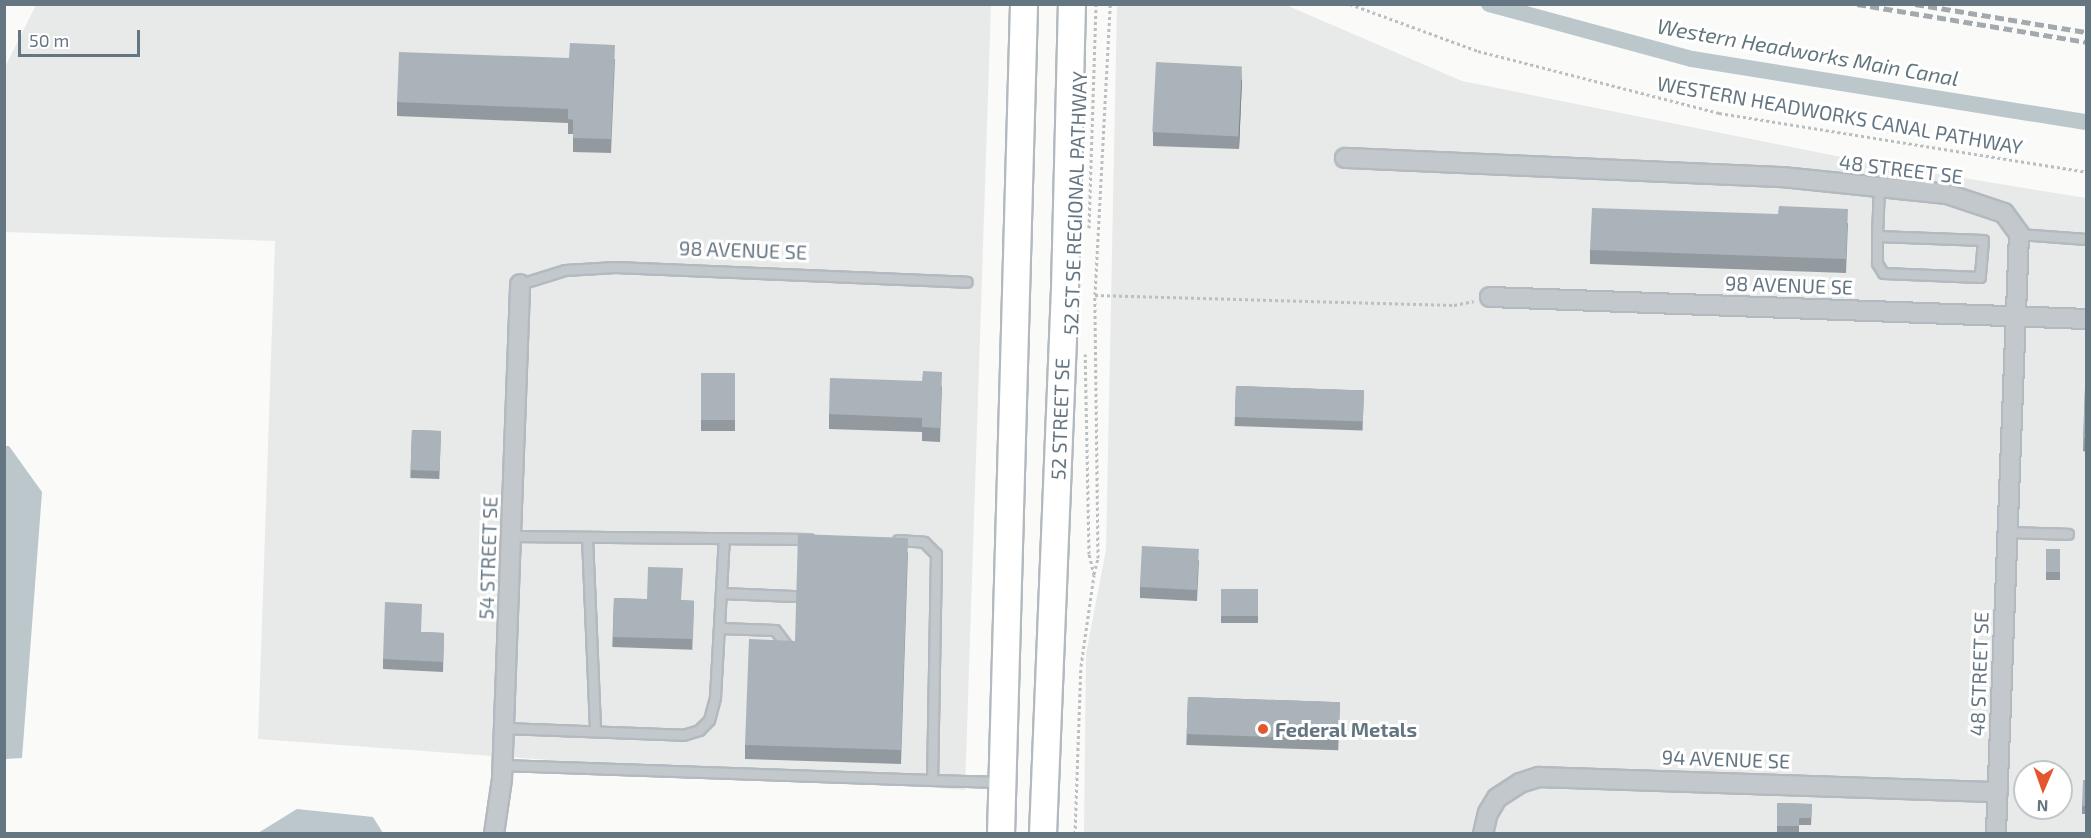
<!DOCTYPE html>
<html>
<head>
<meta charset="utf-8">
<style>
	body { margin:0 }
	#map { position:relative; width:2091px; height:838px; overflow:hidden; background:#fafaf8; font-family:"Exo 2",sans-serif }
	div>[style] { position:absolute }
	.built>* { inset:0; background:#e8e9e9 }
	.water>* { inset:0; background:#bbc7cb }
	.canal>* { height:16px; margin:-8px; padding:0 8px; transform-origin:8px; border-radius:8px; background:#bbc7cb }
	.path>* { height:3px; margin-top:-1.5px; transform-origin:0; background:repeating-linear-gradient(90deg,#bbbfc2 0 3px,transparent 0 6px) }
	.roads { filter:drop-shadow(2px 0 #b3babf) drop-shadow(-2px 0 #b3babf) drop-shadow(0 2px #b3babf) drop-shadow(0 -2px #b3babf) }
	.service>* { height:9px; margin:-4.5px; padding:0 4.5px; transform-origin:4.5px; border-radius:4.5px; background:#c3c8cc }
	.minor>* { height:18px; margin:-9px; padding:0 9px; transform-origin:9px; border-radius:9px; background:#c3c8cc }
	.secondary>* { height:26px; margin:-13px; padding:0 13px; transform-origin:13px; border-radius:13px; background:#fff }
	.rail>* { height:4.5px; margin-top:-2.25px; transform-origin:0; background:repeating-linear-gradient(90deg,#a2aab0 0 9px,transparent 0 13.5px) }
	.wall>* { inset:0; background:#929a9f; transform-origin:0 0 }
	.shaded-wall>* { inset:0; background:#777d82 }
	.building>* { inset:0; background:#aab3b9; transform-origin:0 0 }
	.dots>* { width:16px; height:16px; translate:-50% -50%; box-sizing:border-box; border:3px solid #fff; border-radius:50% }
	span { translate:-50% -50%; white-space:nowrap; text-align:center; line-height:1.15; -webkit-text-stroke:6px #fff; paint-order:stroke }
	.street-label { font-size:20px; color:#657683 }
	.poi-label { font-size:20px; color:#657683; font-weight:700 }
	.left { translate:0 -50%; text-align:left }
	.water-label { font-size:21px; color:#60757c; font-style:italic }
	.frame { position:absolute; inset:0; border:6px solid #657683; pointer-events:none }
	.north { position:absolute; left:2013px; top:760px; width:60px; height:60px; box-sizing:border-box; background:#fff; border:2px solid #c1c8cd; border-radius:50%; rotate:182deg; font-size:16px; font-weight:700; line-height:24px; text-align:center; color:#657683 }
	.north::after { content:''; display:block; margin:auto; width:21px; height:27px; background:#e4572e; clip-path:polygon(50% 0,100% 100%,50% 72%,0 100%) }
	.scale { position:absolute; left:18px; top:30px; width:122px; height:27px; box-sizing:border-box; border:3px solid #657683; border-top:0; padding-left:8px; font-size:18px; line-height:21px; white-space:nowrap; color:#657683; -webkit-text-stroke:4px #fff; paint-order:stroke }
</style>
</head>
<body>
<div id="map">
	<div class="built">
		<div style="clip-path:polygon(36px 5px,991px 5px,965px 790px,258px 739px,275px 241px,5px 232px,4px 69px)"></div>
		<div style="clip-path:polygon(evenodd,1117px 5px,1286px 5px,1462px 81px,1871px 163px,2086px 198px,2086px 833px,1084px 834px,1086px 654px,1106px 550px,1117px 5px,2025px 772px,2061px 772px,2061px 808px,2025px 808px,2025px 772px)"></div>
	</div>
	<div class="water">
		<div style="clip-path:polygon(5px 446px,9px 446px,42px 492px,22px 758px,5px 759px)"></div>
		<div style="clip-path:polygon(297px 809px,373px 817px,383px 833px,258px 833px)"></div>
	</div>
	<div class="canal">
		<div style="left:1489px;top:4px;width:210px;rotate:15.2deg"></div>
		<div style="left:1692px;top:59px;width:399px;rotate:9.1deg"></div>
	</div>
	<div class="path">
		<div style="left:1350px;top:4px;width:136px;rotate:20.2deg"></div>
		<div style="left:1478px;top:51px;width:249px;rotate:14.4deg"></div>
		<div style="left:1719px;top:113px;width:372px;rotate:9.1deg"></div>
		<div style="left:1089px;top:228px;width:224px;rotate:-88.2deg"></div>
		<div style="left:1095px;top:295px;width:359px;rotate:1.6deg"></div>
		<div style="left:1454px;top:305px;width:20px;rotate:-11deg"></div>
		<div style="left:1094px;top:574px;width:16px;rotate:-76deg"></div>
		<div style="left:1098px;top:558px;width:263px;rotate:-90.7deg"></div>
		<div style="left:1095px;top:295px;width:291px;rotate:-87deg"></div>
		<div style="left:1075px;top:834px;width:168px;rotate:-88deg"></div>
		<div style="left:1081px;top:666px;width:92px;rotate:-81.9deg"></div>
		<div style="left:1094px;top:575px;width:22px;rotate:-103deg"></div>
		<div style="left:1089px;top:554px;width:200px;rotate:-91.1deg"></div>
	</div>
	<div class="roads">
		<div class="service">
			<div style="left:2019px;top:234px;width:67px;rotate:4.3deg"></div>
			<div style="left:1877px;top:236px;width:106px;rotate:2.2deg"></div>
			<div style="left:1983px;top:240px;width:37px;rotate:95deg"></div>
			<div style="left:1980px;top:277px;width:97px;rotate:-177.6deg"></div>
			<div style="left:1883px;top:273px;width:12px;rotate:-121deg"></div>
			<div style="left:1877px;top:263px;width:27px;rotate:-90deg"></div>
			<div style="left:1877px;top:236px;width:49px;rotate:-87.7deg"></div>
			<div style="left:520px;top:284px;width:47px;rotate:-17.3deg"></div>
			<div style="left:565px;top:270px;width:50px;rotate:-3.4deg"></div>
			<div style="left:615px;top:267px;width:352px;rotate:2.4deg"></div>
			<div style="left:2006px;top:532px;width:62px;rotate:1.8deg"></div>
			<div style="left:511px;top:536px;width:298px;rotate:0.6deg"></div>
			<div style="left:587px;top:537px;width:193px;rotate:87.6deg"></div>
			<div style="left:898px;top:540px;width:26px;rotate:4deg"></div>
			<div style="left:924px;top:542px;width:17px;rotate:45deg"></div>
			<div style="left:936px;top:554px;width:226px;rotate:91deg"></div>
			<div style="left:932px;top:780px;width:68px;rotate:1.7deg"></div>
			<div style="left:722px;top:593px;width:71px;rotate:2.4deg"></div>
			<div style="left:720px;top:628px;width:55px;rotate:2.1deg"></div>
			<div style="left:775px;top:630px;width:21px;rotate:53deg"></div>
			<div style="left:504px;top:728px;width:179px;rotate:2.2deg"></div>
			<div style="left:683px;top:735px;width:17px;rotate:-17deg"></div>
			<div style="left:699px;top:730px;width:14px;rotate:-45deg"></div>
			<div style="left:709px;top:720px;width:24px;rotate:-75deg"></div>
			<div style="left:715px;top:697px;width:159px;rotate:-86.8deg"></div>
			<div style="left:502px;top:765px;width:430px;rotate:2deg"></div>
		</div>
		<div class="minor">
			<div style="left:1345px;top:158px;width:437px;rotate:2.5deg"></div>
			<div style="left:1782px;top:177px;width:166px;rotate:5.9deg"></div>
			<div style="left:1947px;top:194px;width:60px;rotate:18.4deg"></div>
			<div style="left:2004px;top:213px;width:26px;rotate:54deg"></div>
			<div style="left:2019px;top:234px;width:600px;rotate:92.2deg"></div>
			<div style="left:1490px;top:297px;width:596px;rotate:2.11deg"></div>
			<div style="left:494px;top:834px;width:56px;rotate:-81.7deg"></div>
			<div style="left:502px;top:779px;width:495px;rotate:-87.9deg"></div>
			<div style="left:1483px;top:834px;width:22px;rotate:-77deg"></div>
			<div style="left:1488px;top:813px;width:17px;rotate:-59deg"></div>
			<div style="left:1497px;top:798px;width:27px;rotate:-33deg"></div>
			<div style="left:1520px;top:783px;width:20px;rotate:-18deg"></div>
			<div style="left:1539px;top:777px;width:459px;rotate:1.9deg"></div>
		</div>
		<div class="secondary">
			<div style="left:1001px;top:834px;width:830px;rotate:-88.41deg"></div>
			<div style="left:1043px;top:834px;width:545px;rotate:-87.69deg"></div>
			<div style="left:1065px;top:289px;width:285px;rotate:-88.6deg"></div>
		</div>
	</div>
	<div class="rail">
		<div style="left:1857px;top:4px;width:232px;rotate:9.4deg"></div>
		<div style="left:1915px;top:4px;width:173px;rotate:9.3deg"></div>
	</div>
	<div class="wall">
		<div style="clip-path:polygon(569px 58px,615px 59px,611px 153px,573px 152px,573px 134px,568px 134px,568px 123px,397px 116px,397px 102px)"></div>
		<div style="clip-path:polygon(1242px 80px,1239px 149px,1153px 146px,1153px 132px)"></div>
		<div style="clip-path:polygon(1848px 223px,1846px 273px,1590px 264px,1590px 250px)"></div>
		<div style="clip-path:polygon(2086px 361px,2086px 452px,2083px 451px)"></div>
		<div style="left:701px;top:373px;width:34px;height:58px"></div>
		<div style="clip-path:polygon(942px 386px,940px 442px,922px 441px,922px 432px,829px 429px,829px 414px)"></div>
		<div style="left:1236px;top:386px;width:128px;height:40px;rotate:2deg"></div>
		<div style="left:412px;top:430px;width:29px;height:48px;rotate:2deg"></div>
		<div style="left:2046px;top:549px;width:14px;height:31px"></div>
		<div style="clip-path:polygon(908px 552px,901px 764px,745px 759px,745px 745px,795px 641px)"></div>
		<div style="clip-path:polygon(1199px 560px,1197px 601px,1140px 598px,1140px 587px)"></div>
		<div style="left:1221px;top:589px;width:37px;height:34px"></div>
		<div style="left:614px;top:598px;width:80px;height:49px;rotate:2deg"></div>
		<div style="clip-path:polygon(422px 632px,444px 633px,443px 672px,383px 669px,383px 659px)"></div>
		<div style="left:1188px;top:697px;width:152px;height:48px;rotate:2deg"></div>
		<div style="clip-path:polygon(2086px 780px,2086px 814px,2082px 814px,2082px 806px)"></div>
		<div style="clip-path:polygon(1777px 803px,1812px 804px,1811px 825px,1799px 825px,1799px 833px,1777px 833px)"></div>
	</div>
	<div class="shaded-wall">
		<div style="clip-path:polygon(1242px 66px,1242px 80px,1239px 149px,1239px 135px)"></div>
	</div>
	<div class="building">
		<div style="clip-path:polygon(570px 43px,615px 45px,611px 139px,573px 138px,573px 120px,568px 119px,568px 109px,397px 102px,399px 52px,569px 58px)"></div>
		<div style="left:1156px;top:62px;width:86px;height:70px;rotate:3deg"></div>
		<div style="clip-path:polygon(1779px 206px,1848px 209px,1846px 259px,1590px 250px,1592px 208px,1778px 214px)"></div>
		<div style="clip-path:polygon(2086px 361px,2086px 438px,2083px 438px)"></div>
		<div style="clip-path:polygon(923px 371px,942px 372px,940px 428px,922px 427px,922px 418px,829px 414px,830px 378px,922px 381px)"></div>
		<div style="left:701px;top:373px;width:34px;height:47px"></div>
		<div style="left:1236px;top:386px;width:128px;height:31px;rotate:2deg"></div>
		<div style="left:412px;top:430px;width:29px;height:40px;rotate:2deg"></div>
		<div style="clip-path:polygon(798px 534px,908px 538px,901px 750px,745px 745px,749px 639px,795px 641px)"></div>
		<div style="left:1142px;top:546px;width:57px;height:41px;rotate:3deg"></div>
		<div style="left:2046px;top:549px;width:14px;height:23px"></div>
		<div style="clip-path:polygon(648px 567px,683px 568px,681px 600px,694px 601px,693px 639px,613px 637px,614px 598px,647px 599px)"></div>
		<div style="left:1221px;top:589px;width:37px;height:27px"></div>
		<div style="clip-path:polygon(385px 602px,422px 604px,421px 632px,444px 633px,443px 662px,383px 659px)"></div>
		<div style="left:1188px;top:697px;width:152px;height:37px;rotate:2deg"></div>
		<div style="clip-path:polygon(2083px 780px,2086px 780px,2086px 806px,2082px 806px)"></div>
		<div style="clip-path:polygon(1777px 803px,1812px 804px,1811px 818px,1799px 818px,1799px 826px,1777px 826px)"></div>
	</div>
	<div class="dots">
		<div style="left:1263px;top:729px;background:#e4572e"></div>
	</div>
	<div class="street-label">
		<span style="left:1840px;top:115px;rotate:10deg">WESTERN HEADWORKS CANAL PATHWAY</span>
		<span style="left:1901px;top:169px;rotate:7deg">48 STREET SE</span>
		<span style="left:1075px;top:203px;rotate:-88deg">52 ST SE REGIONAL PATHWAY</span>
		<span style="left:743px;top:250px;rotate:2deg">98 AVENUE SE</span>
		<span style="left:1789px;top:285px;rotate:2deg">98 AVENUE SE</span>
		<span style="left:1060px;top:419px;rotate:-88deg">52 STREET SE</span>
		<span style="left:488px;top:558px;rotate:-88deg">54 STREET SE</span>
		<span style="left:1979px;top:674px;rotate:-88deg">48 STREET SE</span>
		<span style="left:1726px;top:759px;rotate:2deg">94 AVENUE SE</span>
	</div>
	<div class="poi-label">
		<span class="left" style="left:1275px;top:729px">Federal Metals</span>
	</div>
	<div class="water-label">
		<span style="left:1808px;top:52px;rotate:10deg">Western Headworks Main Canal</span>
	</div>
	<div class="frame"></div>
	<div class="north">N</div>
	<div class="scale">50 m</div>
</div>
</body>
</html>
